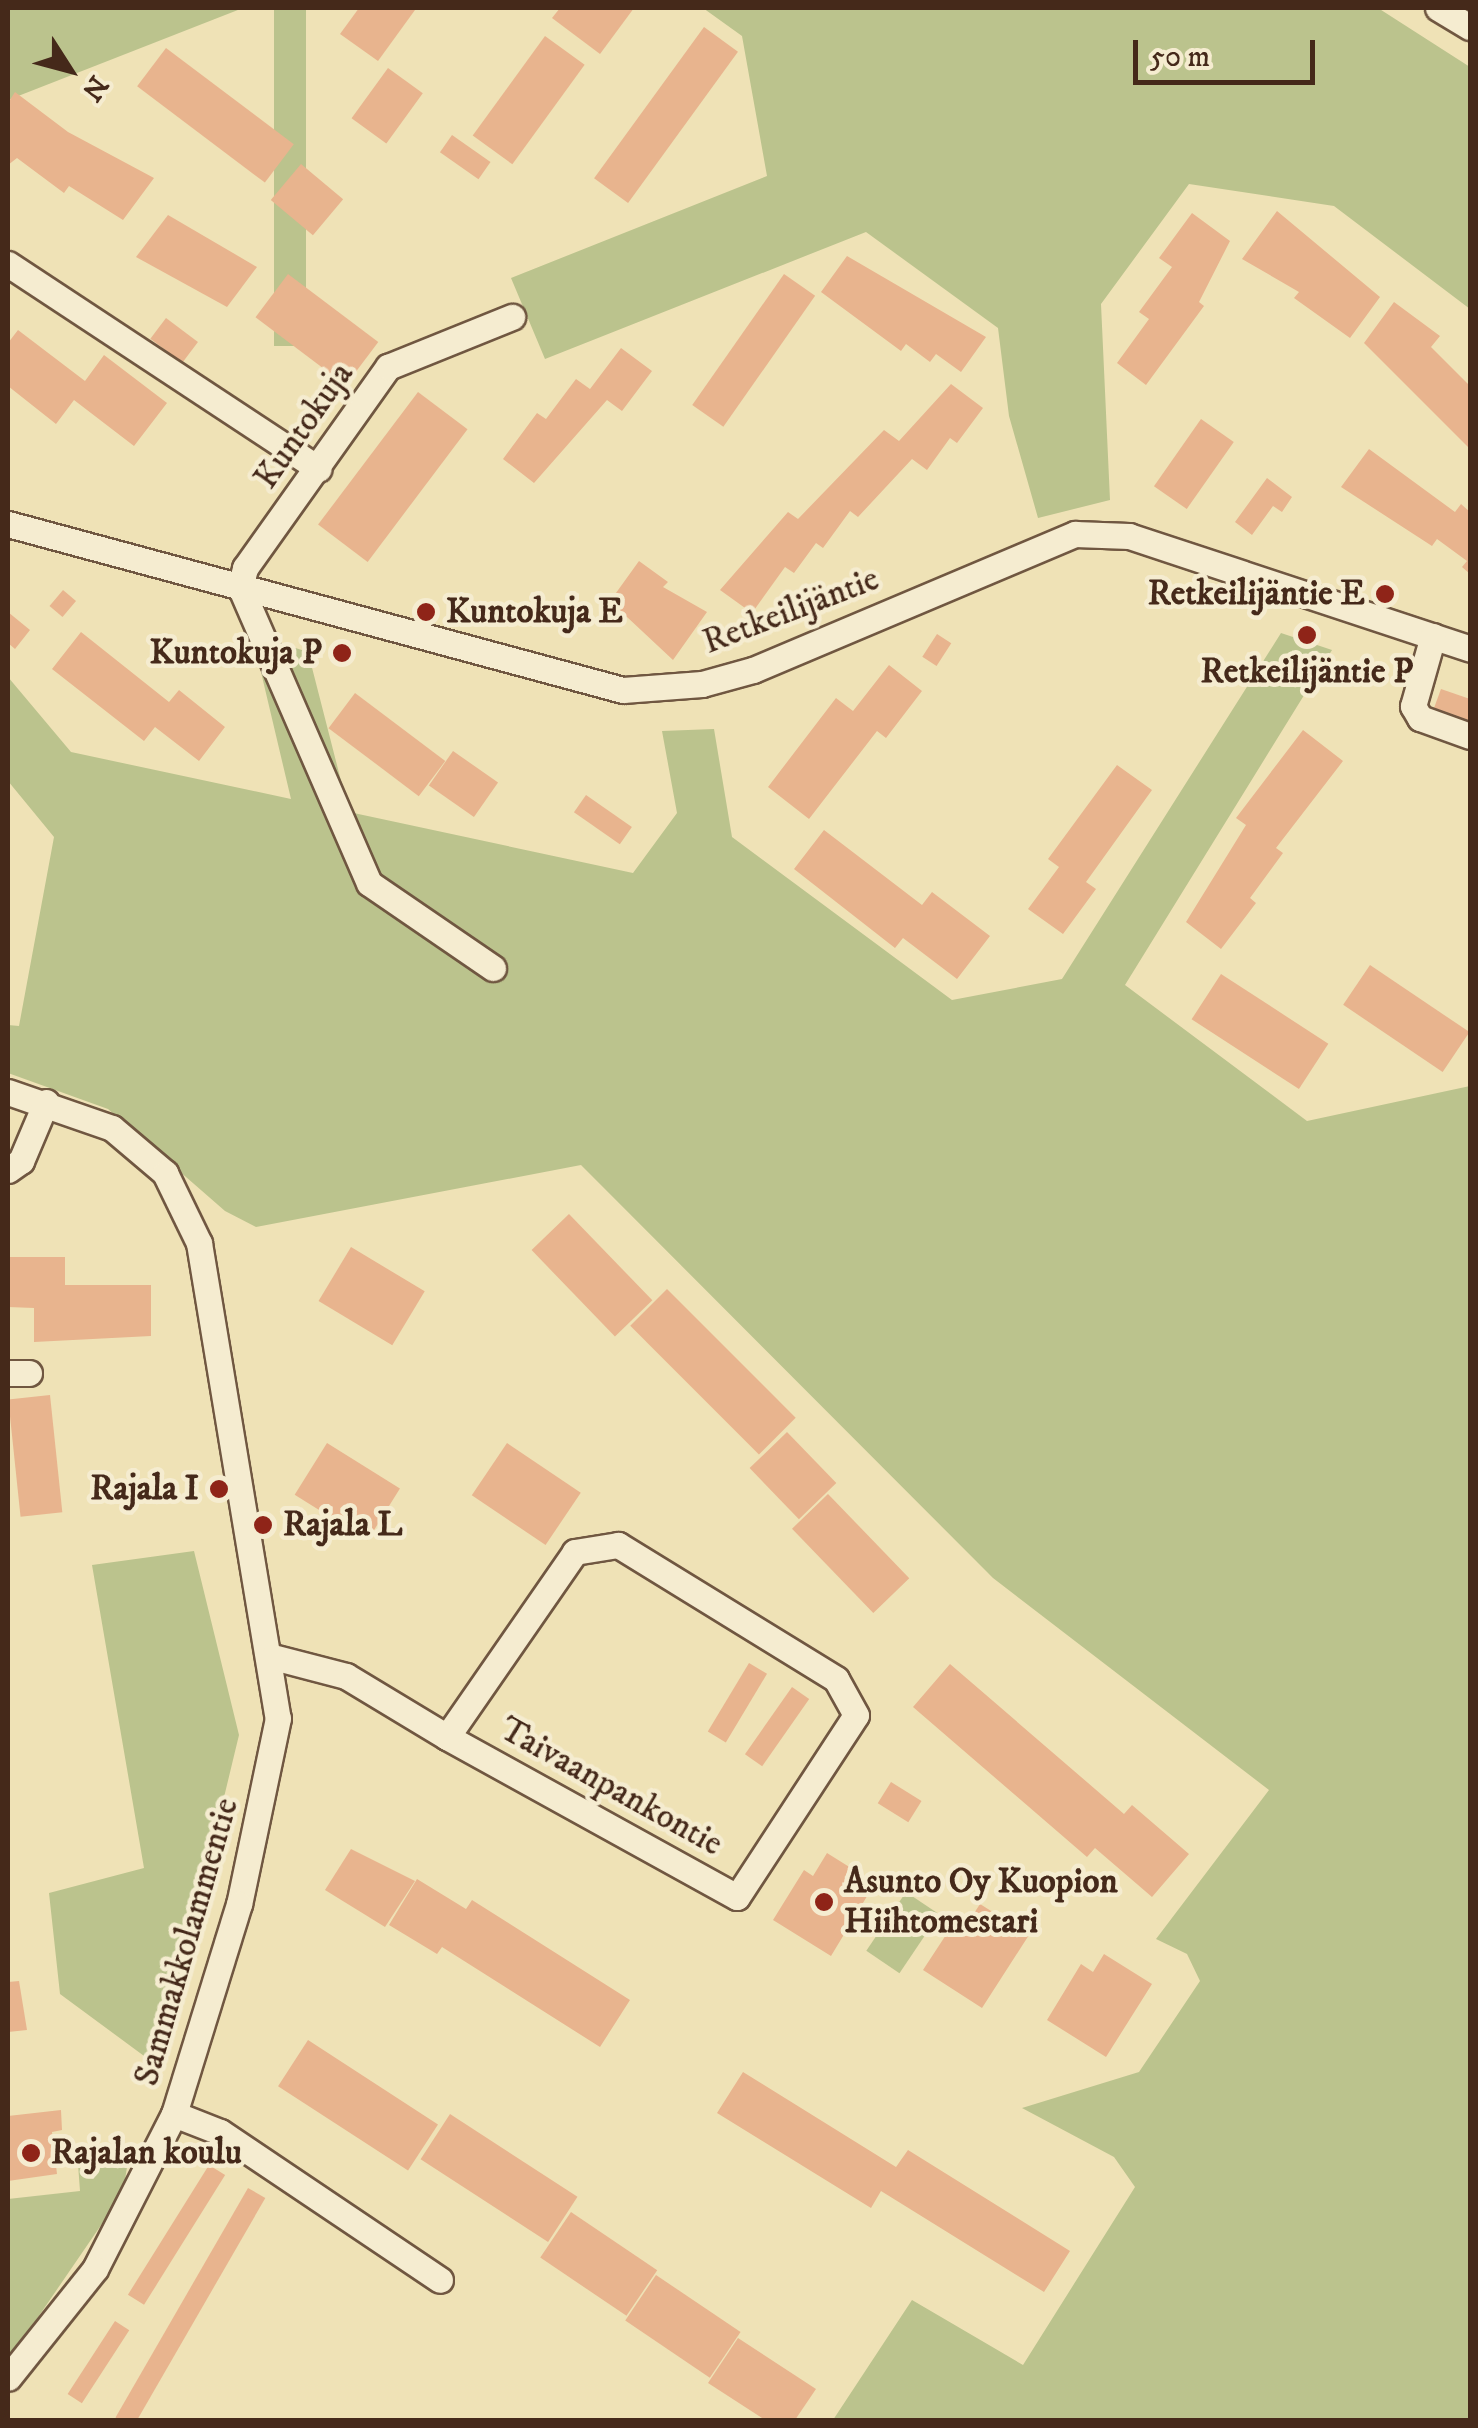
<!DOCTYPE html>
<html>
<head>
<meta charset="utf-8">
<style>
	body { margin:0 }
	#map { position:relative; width:1478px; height:2428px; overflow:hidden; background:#efe2b6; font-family:"IM FELL DW Pica",serif }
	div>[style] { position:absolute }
	.green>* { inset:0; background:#bbc38d; transform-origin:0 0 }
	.building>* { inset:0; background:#e8b48e; transform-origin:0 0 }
	.roads { filter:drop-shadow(2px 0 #705741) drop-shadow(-2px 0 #705741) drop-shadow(0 2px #705741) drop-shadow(0 -2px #705741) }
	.minor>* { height:25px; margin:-12.5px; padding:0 12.5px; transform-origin:12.5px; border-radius:12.5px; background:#f5ecd0 }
	.dots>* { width:28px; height:28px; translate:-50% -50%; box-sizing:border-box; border:5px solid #f5ecd0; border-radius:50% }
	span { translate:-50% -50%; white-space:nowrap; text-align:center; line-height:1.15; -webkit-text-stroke:9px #f5ecd0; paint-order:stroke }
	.street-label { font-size:35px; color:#45291a }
	.poi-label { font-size:35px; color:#45291a; font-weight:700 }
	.right { translate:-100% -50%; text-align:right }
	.left { translate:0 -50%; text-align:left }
	.frame { position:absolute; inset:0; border:10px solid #45291a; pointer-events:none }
	.north { position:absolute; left:20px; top:20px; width:100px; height:100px; -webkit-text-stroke:8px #f5ecd0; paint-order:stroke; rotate:126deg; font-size:28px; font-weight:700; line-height:40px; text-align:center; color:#45291a }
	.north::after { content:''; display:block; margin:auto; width:35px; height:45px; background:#45291a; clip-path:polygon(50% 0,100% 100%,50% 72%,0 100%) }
	.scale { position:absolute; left:1133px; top:40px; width:182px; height:45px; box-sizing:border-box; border:5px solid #45291a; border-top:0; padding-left:12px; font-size:30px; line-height:35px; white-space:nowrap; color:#45291a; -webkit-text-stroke:8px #f5ecd0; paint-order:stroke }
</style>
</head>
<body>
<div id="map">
	<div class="green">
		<div style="clip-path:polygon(8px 8px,243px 8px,8px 100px)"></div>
		<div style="left:274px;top:8px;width:32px;height:338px"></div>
		<div style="clip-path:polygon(703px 8px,1378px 8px,1470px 67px,1470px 309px,1334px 206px,1189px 184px,1101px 304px,1110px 500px,1038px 518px,1009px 416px,998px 328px,866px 232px,545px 359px,511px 278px,767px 176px,742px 36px)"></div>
		<div style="clip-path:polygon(1281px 633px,1332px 650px,1125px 985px,1307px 1121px,1470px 1086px,1470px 2420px,833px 2420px,912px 2300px,1023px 2365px,1135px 2187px,1114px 2157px,1022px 2108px,1139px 2072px,1200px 1981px,1187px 1954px,1156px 1939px,1269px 1790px,993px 1578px,581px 1165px,256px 1227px,225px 1211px,108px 1109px,8px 1073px,8px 1025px,19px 1026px,54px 837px,8px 781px,8px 677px,71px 752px,291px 799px,252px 634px,308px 652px,349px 812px,633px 873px,677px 813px,662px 731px,714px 729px,732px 837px,952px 1000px,1062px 979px)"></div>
		<div style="clip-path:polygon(194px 1551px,239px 1735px,159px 2067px,60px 1994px,49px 1893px,144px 1868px,92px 1565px)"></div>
		<div style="left:906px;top:1892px;width:40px;height:71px;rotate:34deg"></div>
		<div style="clip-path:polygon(100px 2157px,127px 2167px,123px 2193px,8px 2361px,8px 2199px,80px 2191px,78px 2164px)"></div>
	</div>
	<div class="building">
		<div style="clip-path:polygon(359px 8px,415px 10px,378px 61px,340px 34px)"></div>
		<div style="clip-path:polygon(560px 8px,634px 8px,600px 54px,552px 18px)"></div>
		<div style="left:704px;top:27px;width:42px;height:187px;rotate:36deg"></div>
		<div style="left:545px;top:36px;width:49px;height:123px;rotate:36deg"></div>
		<div style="left:166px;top:48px;width:160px;height:48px;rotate:37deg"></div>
		<div style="left:388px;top:68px;width:43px;height:62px;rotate:36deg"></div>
		<div style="clip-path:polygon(15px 92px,68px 132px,154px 178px,123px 220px,69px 186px,64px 193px,17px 158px,8px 165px,8px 103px)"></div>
		<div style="left:452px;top:135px;width:47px;height:21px;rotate:35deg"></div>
		<div style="left:301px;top:164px;width:55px;height:47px;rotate:40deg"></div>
		<div style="clip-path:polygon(1277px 211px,1380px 297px,1350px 338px,1294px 298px,1299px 292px,1242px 259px)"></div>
		<div style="clip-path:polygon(1192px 213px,1230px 241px,1199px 302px,1204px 306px,1146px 385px,1117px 363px,1149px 319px,1139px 312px,1172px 267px,1159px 258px)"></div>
		<div style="clip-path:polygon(168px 215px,257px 267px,227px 307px,136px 257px)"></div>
		<div style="clip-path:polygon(847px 256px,986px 337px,961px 372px,936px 354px,930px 362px,906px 344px,901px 351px,821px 292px)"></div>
		<div style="left:288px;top:274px;width:113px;height:54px;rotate:37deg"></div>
		<div style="left:784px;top:274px;width:38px;height:160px;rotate:35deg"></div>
		<div style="clip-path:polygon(1394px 302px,1440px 336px,1431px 347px,1468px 384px,1470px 449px,1364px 343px)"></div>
		<div style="left:166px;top:318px;width:40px;height:26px;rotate:37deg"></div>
		<div style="clip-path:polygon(18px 330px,85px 381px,104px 355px,167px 403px,134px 446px,74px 400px,56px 424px,8px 386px,8px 343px)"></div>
		<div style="clip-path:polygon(621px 348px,652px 371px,622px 411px,607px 400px,534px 483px,503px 459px,537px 413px,546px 419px,576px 379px,590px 389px)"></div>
		<div style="clip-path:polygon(951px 384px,983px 408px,957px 443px,950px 438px,927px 470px,912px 459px,858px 517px,850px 511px,823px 548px,816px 543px,794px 573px,785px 567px,752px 613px,720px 590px,788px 512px,798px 519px,884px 430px,899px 441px)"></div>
		<div style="left:418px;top:392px;width:62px;height:166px;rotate:37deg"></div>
		<div style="left:1201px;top:419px;width:40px;height:82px;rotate:35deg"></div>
		<div style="clip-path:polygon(1369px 449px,1455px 512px,1461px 504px,1470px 512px,1470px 574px,1462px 567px,1467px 561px,1437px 539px,1432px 546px,1341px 487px)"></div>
		<div style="clip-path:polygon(1267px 478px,1292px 497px,1282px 512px,1273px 506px,1252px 535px,1235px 522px)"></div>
		<div style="clip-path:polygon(639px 561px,668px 582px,663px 587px,707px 612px,673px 660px,627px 617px,622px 624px,603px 611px)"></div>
		<div style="left:63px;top:590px;width:17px;height:21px;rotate:40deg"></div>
		<div style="clip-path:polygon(8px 612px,30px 630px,15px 649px,8px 643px)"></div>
		<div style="clip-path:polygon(81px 632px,169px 702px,179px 690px,225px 727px,199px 761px,155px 727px,144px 741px,52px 669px)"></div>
		<div style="left:937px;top:634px;width:17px;height:27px;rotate:33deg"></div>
		<div style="clip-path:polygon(889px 665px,922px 691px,886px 738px,877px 731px,809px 819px,768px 787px,836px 698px,853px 711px)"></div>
		<div style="clip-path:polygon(1441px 689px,1470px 699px,1470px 721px,1434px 708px)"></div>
		<div style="left:355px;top:693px;width:113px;height:44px;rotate:37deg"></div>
		<div style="clip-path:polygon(1303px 730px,1343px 761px,1276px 848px,1283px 853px,1250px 898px,1256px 903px,1221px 949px,1186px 922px,1246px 825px,1236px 818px)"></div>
		<div style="left:453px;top:751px;width:55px;height:42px;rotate:35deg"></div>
		<div style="clip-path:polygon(1117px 765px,1152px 790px,1086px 882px,1096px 889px,1063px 934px,1028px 909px,1059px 867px,1048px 859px)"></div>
		<div style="left:586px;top:795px;width:56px;height:21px;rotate:35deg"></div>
		<div style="clip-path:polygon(824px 830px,922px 905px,932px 892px,990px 936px,957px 979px,903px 938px,895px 948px,794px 869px)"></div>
		<div style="left:1370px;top:965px;width:120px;height:48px;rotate:34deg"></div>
		<div style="left:1221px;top:974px;width:128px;height:54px;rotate:33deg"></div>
		<div style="left:569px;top:1214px;width:120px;height:52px;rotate:46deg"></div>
		<div style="left:351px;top:1247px;width:86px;height:63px;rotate:31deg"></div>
		<div style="clip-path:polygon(8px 1257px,65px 1257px,65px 1285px,151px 1285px,151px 1336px,34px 1342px,34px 1308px,8px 1307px)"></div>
		<div style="left:667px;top:1289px;width:182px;height:52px;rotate:45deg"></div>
		<div style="left:50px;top:1395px;width:118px;height:42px;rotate:84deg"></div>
		<div style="left:787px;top:1432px;width:71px;height:52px;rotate:46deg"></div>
		<div style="left:327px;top:1443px;width:86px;height:61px;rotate:32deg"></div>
		<div style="left:507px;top:1443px;width:89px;height:63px;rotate:34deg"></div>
		<div style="left:828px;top:1494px;width:117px;height:50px;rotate:46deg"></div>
		<div style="left:749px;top:1663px;width:21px;height:80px;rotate:31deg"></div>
		<div style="clip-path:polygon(950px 1664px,1124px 1814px,1132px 1805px,1189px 1854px,1152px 1897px,1095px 1848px,1087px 1857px,913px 1707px)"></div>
		<div style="left:792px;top:1687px;width:21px;height:82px;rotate:35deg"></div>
		<div style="left:891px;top:1782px;width:36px;height:25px;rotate:32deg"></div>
		<div style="clip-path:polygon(351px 1849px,415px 1881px,385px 1927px,325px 1890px)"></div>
		<div style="clip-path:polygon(827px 1853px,875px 1883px,831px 1956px,773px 1920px,804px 1870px,813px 1876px)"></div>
		<div style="clip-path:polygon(417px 1879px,466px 1909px,472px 1900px,630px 2000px,600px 2047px,442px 1947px,437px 1954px,389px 1925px)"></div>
		<div style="clip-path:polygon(980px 1904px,1029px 1935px,982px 2008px,923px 1970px,959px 1915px,969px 1921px)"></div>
		<div style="clip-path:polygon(1104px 1954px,1152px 1984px,1106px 2057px,1047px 2020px,1081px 1964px,1093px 1972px)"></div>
		<div style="clip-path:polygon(19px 1981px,27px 2030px,8px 2032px,8px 1982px)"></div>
		<div style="left:308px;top:2040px;width:155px;height:55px;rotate:33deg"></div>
		<div style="clip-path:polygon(743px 2072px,896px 2167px,908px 2150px,1070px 2251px,1044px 2292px,881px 2191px,871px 2208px,717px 2113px)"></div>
		<div style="clip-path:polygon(61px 2110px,62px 2130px,52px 2132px,57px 2174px,8px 2181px,8px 2116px)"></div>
		<div style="left:450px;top:2114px;width:152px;height:54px;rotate:33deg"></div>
		<div style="left:209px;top:2165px;width:19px;height:153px;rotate:32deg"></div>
		<div style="left:248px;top:2188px;width:20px;height:265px;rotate:30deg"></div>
		<div style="left:571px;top:2212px;width:104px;height:55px;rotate:34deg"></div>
		<div style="left:656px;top:2275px;width:102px;height:55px;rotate:34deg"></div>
		<div style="left:115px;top:2321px;width:17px;height:87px;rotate:33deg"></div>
		<div style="clip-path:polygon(738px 2338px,816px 2389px,795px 2420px,765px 2420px,708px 2383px)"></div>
	</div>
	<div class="roads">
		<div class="minor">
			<div style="left:1438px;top:8px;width:37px;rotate:31deg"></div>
			<div style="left:8px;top:264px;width:372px;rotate:33.4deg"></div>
			<div style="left:8px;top:524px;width:637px;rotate:15.11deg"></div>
			<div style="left:623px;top:690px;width:79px;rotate:-4.3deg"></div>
			<div style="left:702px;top:684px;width:53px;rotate:-15.4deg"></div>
			<div style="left:753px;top:670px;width:350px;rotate:-22.9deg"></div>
			<div style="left:1075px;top:534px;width:54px;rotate:2.1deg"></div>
			<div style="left:1129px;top:536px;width:359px;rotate:18.3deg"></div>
			<div style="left:1433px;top:636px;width:73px;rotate:105.9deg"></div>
			<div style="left:1413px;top:706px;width:14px;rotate:60deg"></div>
			<div style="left:1420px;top:718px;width:53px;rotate:19.8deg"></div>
			<div style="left:493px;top:968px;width:150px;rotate:-145.6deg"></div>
			<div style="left:369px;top:883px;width:323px;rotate:-113.5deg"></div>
			<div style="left:240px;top:587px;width:20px;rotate:-75deg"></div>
			<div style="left:245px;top:568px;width:247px;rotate:-54.6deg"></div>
			<div style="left:388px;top:367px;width:134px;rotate:-22deg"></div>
			<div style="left:8px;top:1092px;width:110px;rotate:19.1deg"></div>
			<div style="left:112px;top:1128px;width:70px;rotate:40.3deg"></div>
			<div style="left:165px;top:1173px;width:78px;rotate:64.1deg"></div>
			<div style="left:199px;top:1243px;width:482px;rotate:80.6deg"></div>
			<div style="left:278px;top:1718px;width:190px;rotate:101.8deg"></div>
			<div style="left:239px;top:1904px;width:220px;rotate:107.2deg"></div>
			<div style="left:174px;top:2114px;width:174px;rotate:117deg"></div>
			<div style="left:95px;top:2269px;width:139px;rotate:128.6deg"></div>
			<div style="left:8px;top:1170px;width:16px;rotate:-35deg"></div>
			<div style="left:21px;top:1161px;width:64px;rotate:-67deg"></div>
			<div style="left:8px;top:1373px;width:21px"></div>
			<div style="left:273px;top:1657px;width:75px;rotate:14.6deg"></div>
			<div style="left:346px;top:1676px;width:118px;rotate:31.1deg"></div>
			<div style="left:447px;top:1737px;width:331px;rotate:28.9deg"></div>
			<div style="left:737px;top:1897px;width:217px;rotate:-56.8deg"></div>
			<div style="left:856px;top:1715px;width:41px;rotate:-119.1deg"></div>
			<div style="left:836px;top:1679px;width:256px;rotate:-148.4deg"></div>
			<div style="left:618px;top:1545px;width:44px;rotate:170.8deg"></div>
			<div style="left:575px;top:1552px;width:225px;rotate:124.7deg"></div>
			<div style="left:174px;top:2114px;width:49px;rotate:21.4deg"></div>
			<div style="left:220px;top:2132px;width:265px;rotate:33.9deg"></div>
		</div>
	</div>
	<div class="dots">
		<div style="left:1385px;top:594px;background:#8f2418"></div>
		<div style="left:426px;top:612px;background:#8f2418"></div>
		<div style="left:1307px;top:635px;background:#8f2418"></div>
		<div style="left:342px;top:653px;background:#8f2418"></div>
		<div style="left:219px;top:1489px;background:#8f2418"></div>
		<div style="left:263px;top:1525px;background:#8f2418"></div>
		<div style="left:824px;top:1902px;background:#8f2418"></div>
		<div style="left:31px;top:2153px;background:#8f2418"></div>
	</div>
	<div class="street-label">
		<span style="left:304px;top:426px;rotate:-55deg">Kuntokuja</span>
		<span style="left:791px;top:611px;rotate:-21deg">Retkeilijäntie</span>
		<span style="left:611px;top:1787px;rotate:29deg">Taivaanpankontie</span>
		<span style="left:187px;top:1942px;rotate:-74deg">Sammakkolammentie</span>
	</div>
	<div class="poi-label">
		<span class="right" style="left:1365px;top:594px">Retkeilijäntie E</span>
		<span class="left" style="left:446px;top:612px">Kuntokuja E</span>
		<span class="right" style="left:322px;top:653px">Kuntokuja P</span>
		<span style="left:1307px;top:672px">Retkeilijäntie P</span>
		<span class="right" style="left:199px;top:1489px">Rajala I</span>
		<span class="left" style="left:283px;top:1525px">Rajala L</span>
		<span class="left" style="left:844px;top:1902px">Asunto Oy Kuopion<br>Hiihtomestari</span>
		<span class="left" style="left:51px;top:2153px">Rajalan koulu</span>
	</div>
	<div class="frame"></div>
	<div class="north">N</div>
	<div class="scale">50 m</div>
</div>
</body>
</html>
